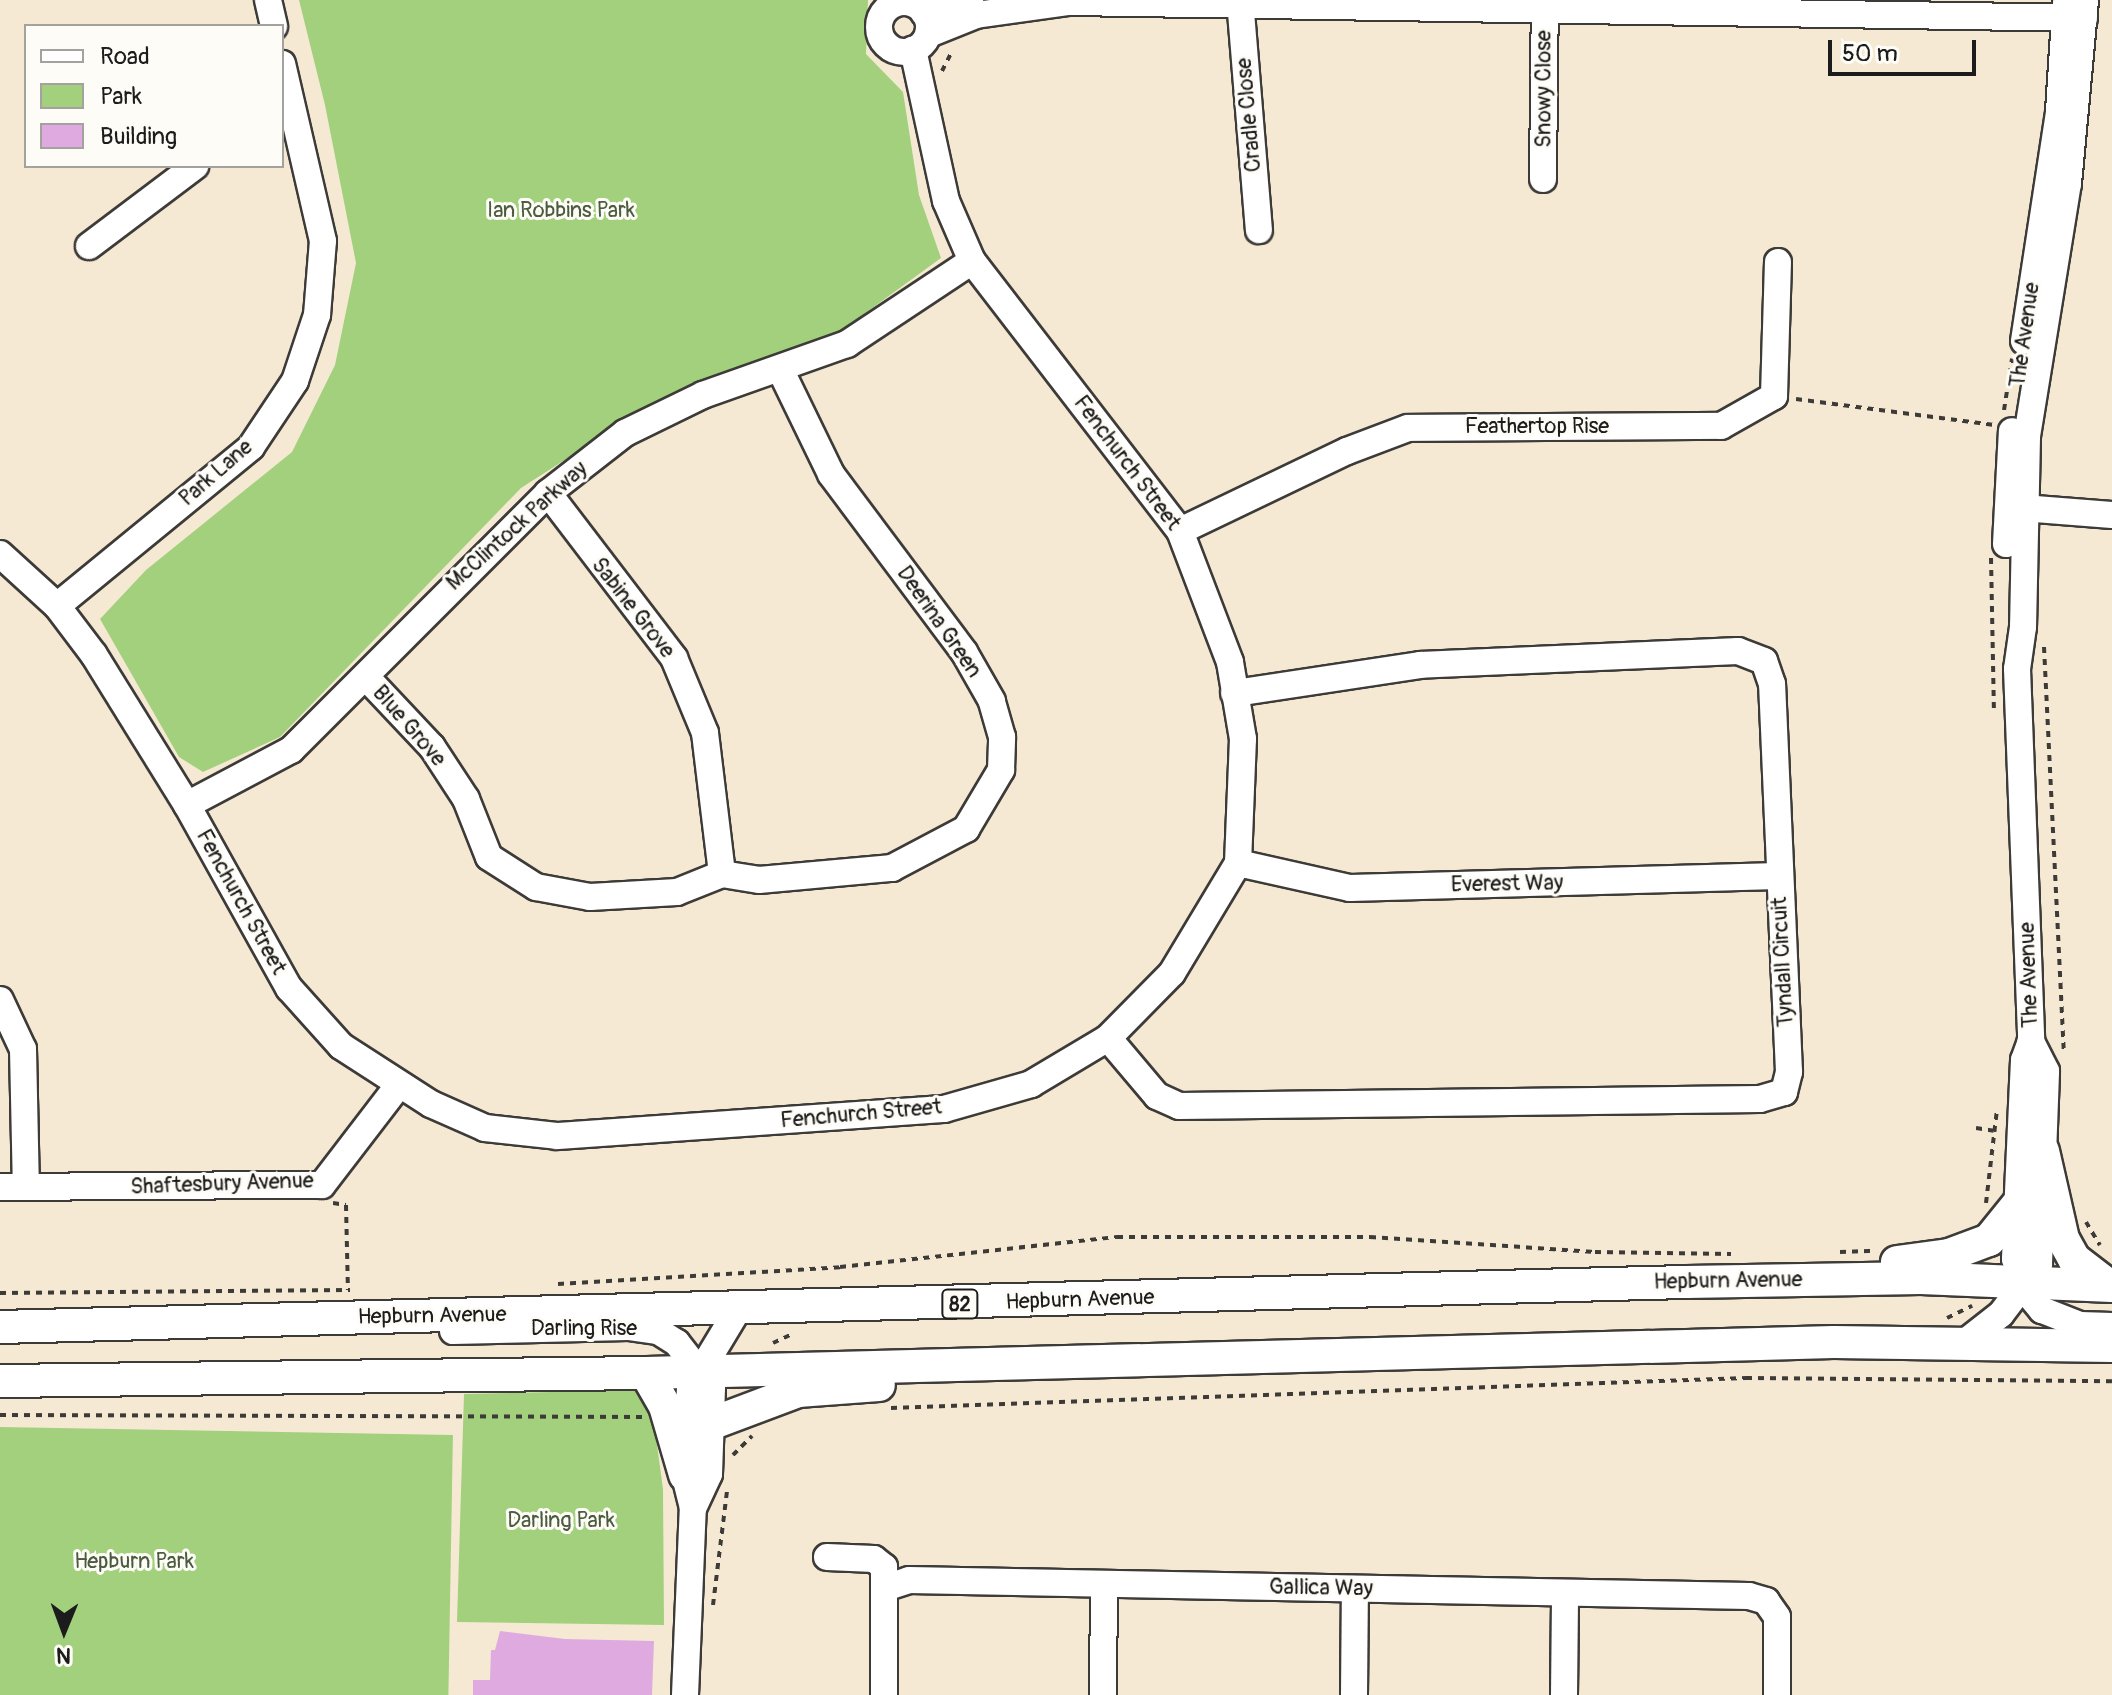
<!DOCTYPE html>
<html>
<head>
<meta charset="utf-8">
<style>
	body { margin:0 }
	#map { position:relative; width:2112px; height:1695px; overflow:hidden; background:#f6e9d4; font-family:Pangolin,sans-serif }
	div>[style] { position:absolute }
	.green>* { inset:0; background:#a3d07d; transform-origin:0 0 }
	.building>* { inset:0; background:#dfaadf }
	.path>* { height:4px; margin-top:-2px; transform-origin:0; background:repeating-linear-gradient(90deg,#3d3b38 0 6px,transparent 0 12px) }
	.roads { filter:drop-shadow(2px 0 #3d3b38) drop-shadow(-2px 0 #3d3b38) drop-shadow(0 2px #3d3b38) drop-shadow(0 -2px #3d3b38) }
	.minor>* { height:26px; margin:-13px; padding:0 13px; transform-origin:13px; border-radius:13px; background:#fff }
	.minor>.ring { margin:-13px; padding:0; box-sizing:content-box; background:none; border:26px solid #fff; border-radius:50% }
	.major>* { height:32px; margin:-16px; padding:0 16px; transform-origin:16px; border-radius:16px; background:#fff }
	span { translate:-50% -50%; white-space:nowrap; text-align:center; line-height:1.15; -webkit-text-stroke:6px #fdfcf7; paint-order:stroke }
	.shield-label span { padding:2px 6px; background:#fdfcf7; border:2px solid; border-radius:6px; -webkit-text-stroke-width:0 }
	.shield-label { font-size:20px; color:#1c1c1c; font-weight:700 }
	.street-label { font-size:22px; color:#1c1c1c }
	.park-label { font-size:22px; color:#4b5b3e }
	.legend { position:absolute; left:24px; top:24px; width:260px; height:144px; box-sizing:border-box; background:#fdfcf7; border:2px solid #a3a29f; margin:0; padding:10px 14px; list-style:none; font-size:24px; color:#1c1c1c }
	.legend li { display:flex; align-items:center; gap:16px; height:40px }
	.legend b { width:40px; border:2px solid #a3a29f }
	.north { position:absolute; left:24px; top:1591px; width:80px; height:80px; -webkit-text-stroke:6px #fdfcf7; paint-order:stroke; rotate:181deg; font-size:22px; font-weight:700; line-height:32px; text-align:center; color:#1c1c1c }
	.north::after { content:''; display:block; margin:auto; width:28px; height:36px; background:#1c1c1c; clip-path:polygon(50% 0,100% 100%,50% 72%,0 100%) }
	.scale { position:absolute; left:1828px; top:40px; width:148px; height:36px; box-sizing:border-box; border:4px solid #1c1c1c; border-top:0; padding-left:10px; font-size:24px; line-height:28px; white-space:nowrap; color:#1c1c1c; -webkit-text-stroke:6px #fdfcf7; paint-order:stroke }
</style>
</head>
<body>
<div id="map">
	<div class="green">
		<div style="clip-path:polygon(299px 0,868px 0,866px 54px,903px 92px,919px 195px,941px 258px,842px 330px,658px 400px,521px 488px,280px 737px,203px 772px,179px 757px,100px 619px,146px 570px,292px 452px,335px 365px,356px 263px,325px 105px)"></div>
		<div style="clip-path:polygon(639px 1390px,654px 1423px,663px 1489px,664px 1625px,457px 1622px,464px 1394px)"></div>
		<div style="left:0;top:1427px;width:453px;height:268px;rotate:1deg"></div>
	</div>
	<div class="building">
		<div style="clip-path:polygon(500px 1631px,565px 1639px,654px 1641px,652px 1695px,473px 1695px,473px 1680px,490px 1680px,491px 1650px,495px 1650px)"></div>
	</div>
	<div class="path">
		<div style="left:942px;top:71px;width:22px;rotate:-63deg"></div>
		<div style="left:1796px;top:399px;width:200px;rotate:7.5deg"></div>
		<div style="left:2004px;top:410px;width:52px;rotate:-81.1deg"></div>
		<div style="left:1991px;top:558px;width:151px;rotate:88.9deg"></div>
		<div style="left:2044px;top:647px;width:407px;rotate:87.2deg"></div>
		<div style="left:1976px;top:1128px;width:18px;rotate:9deg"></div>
		<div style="left:333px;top:1203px;width:13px;rotate:9deg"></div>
		<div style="left:346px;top:1205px;width:85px;rotate:88.7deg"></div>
		<div style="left:1986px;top:1203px;width:95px;rotate:-83.3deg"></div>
		<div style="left:2086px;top:1222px;width:27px;rotate:59deg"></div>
		<div style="left:1840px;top:1252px;width:35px;rotate:-2deg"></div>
		<div style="left:558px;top:1284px;width:283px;rotate:-3.4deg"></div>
		<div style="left:840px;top:1267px;width:279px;rotate:-6.2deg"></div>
		<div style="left:1117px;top:1237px;width:253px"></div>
		<div style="left:1370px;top:1237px;width:225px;rotate:3.8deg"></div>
		<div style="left:1595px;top:1252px;width:136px;rotate:0.8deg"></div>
		<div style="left:0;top:1293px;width:350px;rotate:-0.5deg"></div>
		<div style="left:1947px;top:1318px;width:28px;rotate:-26deg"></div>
		<div style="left:773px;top:1343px;width:23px;rotate:-25deg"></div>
		<div style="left:891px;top:1408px;width:856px;rotate:-2.01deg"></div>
		<div style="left:1746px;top:1378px;width:366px;rotate:0.5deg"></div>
		<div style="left:0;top:1415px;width:644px;rotate:0.18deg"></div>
		<div style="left:733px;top:1455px;width:27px;rotate:-45deg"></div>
		<div style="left:713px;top:1605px;width:115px;rotate:-83deg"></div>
	</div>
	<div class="roads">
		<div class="minor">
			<div style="left:268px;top:0;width:27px;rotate:77deg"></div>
			<div style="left:1240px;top:0;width:231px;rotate:85.3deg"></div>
			<div style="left:2085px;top:0;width:184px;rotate:95.3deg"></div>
			<div style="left:2068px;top:183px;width:257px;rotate:99.2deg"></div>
			<div style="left:2027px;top:437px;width:190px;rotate:91.2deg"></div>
			<div style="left:2023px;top:627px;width:42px;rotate:98.1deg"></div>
			<div style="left:2017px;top:669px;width:372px;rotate:87.8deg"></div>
			<div style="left:2031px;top:1041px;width:20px;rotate:110deg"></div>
			<div style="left:2024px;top:1060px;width:199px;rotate:92.6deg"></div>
			<div style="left:2015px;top:1259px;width:41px;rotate:67.2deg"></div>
			<div style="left:2031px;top:1297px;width:17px;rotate:50deg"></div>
			<div style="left:2042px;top:1310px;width:41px;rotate:21.5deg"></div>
			<div style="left:2080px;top:1325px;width:32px;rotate:2deg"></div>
			<div class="ring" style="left:879px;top:2px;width:24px;height:24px"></div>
			<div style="left:924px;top:13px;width:48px;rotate:-15.8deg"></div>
			<div style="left:929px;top:34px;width:51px;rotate:-22deg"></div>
			<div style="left:976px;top:15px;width:94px;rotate:-8deg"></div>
			<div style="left:1069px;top:2px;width:1015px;rotate:0.9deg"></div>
			<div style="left:1543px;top:179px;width:179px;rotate:-89.4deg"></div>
			<div style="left:89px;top:246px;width:133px;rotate:-37deg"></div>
			<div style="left:2024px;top:341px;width:233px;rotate:-81.3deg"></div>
			<div style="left:2059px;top:111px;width:108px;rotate:-86.3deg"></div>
			<div style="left:548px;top:493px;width:208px;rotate:52.6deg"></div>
			<div style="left:674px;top:658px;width:81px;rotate:67.5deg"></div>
			<div style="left:705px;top:733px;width:142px;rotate:83.1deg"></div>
			<div style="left:2010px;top:507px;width:102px;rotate:4.5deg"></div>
			<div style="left:1180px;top:531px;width:185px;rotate:-25.6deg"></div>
			<div style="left:1347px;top:451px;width:65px;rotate:-20.7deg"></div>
			<div style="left:1408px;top:428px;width:313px;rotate:-0.4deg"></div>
			<div style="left:1721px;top:426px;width:61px;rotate:-29.5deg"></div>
			<div style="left:1774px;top:396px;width:134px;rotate:-88.3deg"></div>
			<div style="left:2006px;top:544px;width:113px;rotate:-87deg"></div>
			<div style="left:0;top:554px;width:77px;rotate:42.4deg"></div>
			<div style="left:57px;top:606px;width:61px;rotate:52.9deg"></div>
			<div style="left:94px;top:655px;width:176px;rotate:58.2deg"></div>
			<div style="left:187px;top:805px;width:210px;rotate:60.9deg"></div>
			<div style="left:289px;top:988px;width:78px;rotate:48.1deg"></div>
			<div style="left:341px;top:1046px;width:107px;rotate:32.8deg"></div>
			<div style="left:431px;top:1104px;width:59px;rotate:24deg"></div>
			<div style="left:485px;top:1128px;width:72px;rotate:6.3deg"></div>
			<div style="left:557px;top:1136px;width:388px;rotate:-4deg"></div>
			<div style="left:944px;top:1109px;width:91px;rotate:-16deg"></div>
			<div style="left:1031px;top:1084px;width:90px;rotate:-30.9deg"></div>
			<div style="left:1108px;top:1038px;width:91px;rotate:-45.4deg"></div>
			<div style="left:1172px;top:973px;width:128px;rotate:-59deg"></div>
			<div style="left:1238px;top:863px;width:124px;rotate:-87.7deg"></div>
			<div style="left:1243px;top:739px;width:78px;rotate:-99.6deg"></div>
			<div style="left:1230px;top:662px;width:140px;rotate:-110.9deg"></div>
			<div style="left:1180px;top:531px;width:341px;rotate:-127.6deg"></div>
			<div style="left:972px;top:261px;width:65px;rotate:-113.4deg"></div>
			<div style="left:946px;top:201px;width:155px;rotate:-102.3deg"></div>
			<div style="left:57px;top:606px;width:251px;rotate:-39.3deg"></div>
			<div style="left:251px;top:447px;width:79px;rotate:-56.3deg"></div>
			<div style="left:295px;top:381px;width:70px;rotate:-71.6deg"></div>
			<div style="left:317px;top:315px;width:74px;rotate:-85.4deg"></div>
			<div style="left:323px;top:241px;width:182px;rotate:-103deg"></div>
			<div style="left:366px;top:677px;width:96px;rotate:46.7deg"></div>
			<div style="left:432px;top:747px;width:62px;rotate:56.8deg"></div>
			<div style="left:466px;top:799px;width:62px;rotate:68.4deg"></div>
			<div style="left:489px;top:857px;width:56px;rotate:32.6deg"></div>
			<div style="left:536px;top:887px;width:55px;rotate:10.5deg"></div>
			<div style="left:590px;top:897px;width:87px;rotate:-3.3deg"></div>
			<div style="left:677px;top:892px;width:48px;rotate:-21.8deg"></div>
			<div style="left:187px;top:805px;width:118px;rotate:-27.9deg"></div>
			<div style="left:291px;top:750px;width:363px;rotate:-45deg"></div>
			<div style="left:548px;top:493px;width:98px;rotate:-37.9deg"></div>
			<div style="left:625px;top:433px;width:87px;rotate:-26deg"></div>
			<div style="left:703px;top:395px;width:153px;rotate:-19.5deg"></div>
			<div style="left:847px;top:344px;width:150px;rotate:-33.6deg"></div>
			<div style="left:1238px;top:863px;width:115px;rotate:12.6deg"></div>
			<div style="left:1350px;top:888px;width:429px;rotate:-1.6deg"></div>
			<div style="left:722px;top:874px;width:37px;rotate:9deg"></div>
			<div style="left:759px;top:880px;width:134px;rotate:-5.2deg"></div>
			<div style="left:892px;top:868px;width:84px;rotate:-27.8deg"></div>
			<div style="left:966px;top:829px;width:69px;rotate:-59.3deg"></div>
			<div style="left:1001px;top:770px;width:33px;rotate:-88deg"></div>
			<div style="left:1002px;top:737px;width:37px;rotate:-106deg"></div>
			<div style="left:992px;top:701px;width:56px;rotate:-119.7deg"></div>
			<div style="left:964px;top:652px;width:222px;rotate:-126.8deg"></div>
			<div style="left:831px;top:474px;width:114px;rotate:-115.9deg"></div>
			<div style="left:0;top:1000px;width:54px;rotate:64.9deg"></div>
			<div style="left:23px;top:1049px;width:138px;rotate:88.8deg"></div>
			<div style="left:1108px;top:1038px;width:76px;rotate:49.8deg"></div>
			<div style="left:1157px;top:1096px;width:24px;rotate:24deg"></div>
			<div style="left:1179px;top:1106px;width:581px;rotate:-0.69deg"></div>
			<div style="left:1760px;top:1099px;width:25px;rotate:-16deg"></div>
			<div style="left:1784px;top:1092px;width:21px;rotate:-76deg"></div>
			<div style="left:1789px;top:1072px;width:388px;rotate:-92.5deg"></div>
			<div style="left:1772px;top:684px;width:24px;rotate:-109deg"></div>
			<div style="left:1764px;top:661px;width:28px;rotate:-159deg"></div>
			<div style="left:1738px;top:651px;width:318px;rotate:177.5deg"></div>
			<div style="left:1420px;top:665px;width:188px;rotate:171.4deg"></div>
			<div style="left:0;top:1187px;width:322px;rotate:-0.4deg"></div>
			<div style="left:322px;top:1185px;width:125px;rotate:-52.5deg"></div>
			<div style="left:453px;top:1331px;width:175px;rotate:-1.3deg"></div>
			<div style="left:628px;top:1327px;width:30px;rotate:8deg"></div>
			<div style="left:658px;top:1331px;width:22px;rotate:32deg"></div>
			<div style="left:677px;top:1343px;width:57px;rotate:52.1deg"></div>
			<div style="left:712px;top:1388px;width:86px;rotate:92deg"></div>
			<div style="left:709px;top:1474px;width:38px;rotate:115deg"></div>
			<div style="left:1964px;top:1343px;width:47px;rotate:-38.1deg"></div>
			<div style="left:2001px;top:1314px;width:63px;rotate:-52.8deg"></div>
			<div style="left:2039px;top:1264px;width:193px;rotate:-87.9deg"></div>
			<div style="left:2046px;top:1071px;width:34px;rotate:-117deg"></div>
			<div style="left:827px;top:1557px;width:47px;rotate:2.4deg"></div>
			<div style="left:874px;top:1559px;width:13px;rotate:39deg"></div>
			<div style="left:884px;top:1567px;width:128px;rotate:90deg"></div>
			<div style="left:888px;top:1587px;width:22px;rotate:-18deg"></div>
			<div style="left:909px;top:1580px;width:840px;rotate:1.09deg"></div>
			<div style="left:1749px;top:1596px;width:18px;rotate:16deg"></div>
			<div style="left:1766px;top:1601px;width:19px;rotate:55deg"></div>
			<div style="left:1777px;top:1617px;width:78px;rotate:90deg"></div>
			<div style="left:685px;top:1695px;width:187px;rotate:-87.6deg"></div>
			<div style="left:693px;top:1508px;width:34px;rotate:-104deg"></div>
			<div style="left:685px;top:1475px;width:86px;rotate:-86.7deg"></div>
			<div style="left:690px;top:1389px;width:91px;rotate:-58.9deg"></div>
			<div style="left:1103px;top:1695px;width:111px;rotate:-89.5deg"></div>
			<div style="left:1354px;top:1695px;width:106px;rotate:-89.5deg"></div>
			<div style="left:1564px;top:1695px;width:102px;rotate:-89.4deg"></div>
		</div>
		<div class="major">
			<div style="left:2043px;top:1151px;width:90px;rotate:77.2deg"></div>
			<div style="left:2063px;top:1239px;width:23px;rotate:61deg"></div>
			<div style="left:2074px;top:1259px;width:43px;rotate:37.4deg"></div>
			<div style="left:1897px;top:1262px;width:52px;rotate:-7.7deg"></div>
			<div style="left:1949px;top:1255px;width:43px;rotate:-20.6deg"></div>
			<div style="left:1989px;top:1240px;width:46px;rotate:-51.1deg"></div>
			<div style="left:0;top:1327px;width:1687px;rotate:-1.53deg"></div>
			<div style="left:1686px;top:1282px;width:235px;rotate:-1deg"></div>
			<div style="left:1921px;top:1278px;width:191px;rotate:2.4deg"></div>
			<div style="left:646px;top:1373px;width:38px;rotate:60deg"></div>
			<div style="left:665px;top:1406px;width:72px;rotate:73.8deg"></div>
			<div style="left:0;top:1381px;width:646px;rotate:-0.71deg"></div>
			<div style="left:646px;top:1373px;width:1188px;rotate:-1.49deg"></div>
			<div style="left:1834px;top:1342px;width:278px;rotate:0.8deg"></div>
			<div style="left:713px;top:1423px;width:91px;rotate:-20.6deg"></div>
			<div style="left:798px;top:1391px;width:81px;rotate:-4.2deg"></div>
		</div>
	</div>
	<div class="shield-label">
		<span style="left:960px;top:1304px">82</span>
	</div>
	<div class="street-label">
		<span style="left:1544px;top:89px;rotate:-90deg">Snowy Close</span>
		<span style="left:1249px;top:115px;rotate:-95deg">Cradle Close</span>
		<span style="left:2025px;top:335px;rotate:-82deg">The Avenue</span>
		<span style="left:1537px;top:427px">Feathertop Rise</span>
		<span style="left:1127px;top:463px;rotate:53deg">Fenchurch Street</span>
		<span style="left:216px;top:473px;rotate:-41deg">Park Lane</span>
		<span style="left:517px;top:526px;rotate:-42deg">McClintock Parkway</span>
		<span style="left:633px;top:608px;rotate:52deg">Sabine Grove</span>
		<span style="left:939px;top:622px;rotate:55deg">Deerina Green</span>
		<span style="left:409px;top:726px;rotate:49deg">Blue Grove</span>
		<span style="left:1507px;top:884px;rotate:-1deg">Everest Way</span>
		<span style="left:241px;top:902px;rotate:61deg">Fenchurch Street</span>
		<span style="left:1783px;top:962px;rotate:-93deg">Tyndall Circuit</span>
		<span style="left:2029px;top:975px;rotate:-92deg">The Avenue</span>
		<span style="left:861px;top:1114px;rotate:-5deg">Fenchurch Street</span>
		<span style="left:222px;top:1184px;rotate:-2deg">Shaftesbury Avenue</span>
		<span style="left:1728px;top:1281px;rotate:-1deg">Hepburn Avenue</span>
		<span style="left:1080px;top:1300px;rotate:-2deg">Hepburn Avenue</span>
		<span style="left:432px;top:1316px;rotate:-1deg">Hepburn Avenue</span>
		<span style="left:584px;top:1329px">Darling Rise</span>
		<span style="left:1321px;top:1588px;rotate:1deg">Gallica Way</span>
	</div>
	<div class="park-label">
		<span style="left:561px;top:211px">Ian Robbins Park</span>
		<span style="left:561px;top:1521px">Darling Park</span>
		<span style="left:134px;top:1562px">Hepburn Park</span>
	</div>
	<ul class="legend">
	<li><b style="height:10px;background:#fff"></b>Road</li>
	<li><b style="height:22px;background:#a3d07d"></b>Park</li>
	<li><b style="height:22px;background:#dfaadf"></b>Building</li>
	</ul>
	<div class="north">N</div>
	<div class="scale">50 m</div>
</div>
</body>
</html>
